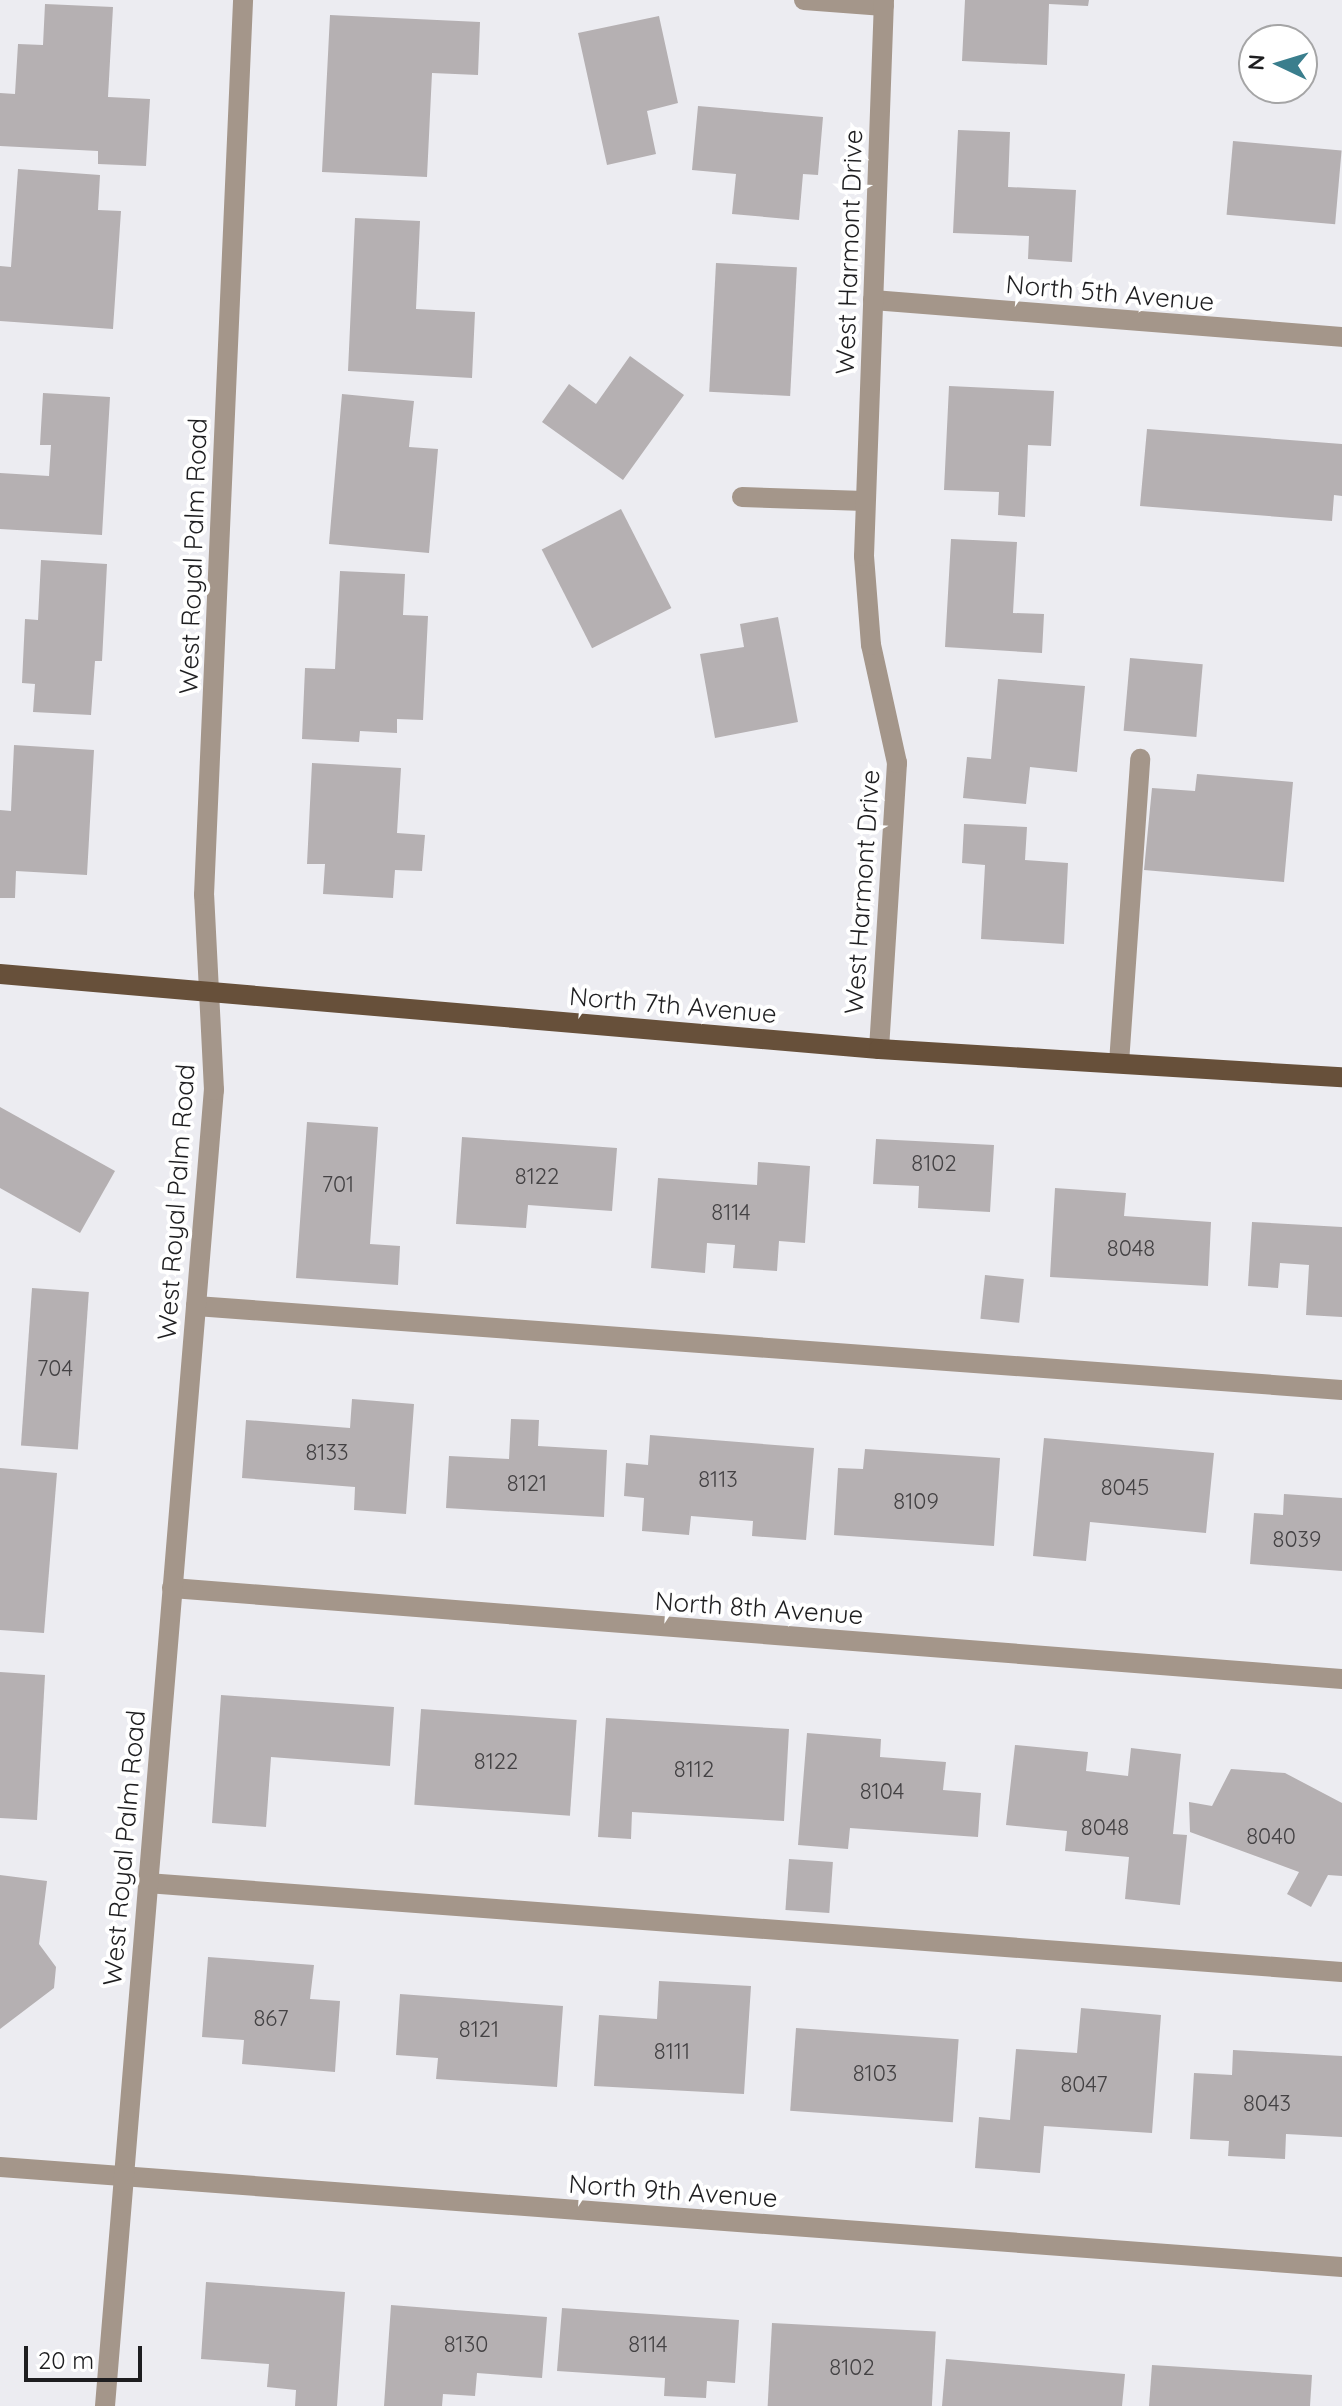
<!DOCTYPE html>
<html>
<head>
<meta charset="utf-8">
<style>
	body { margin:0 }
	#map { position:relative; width:1342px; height:2406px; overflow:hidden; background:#ececf1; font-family:Quicksand,sans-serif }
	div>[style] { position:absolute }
	.building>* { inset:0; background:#b5b0b2; transform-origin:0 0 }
	.minor>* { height:20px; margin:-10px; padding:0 10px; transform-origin:10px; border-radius:10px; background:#a4968a }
	.major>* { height:20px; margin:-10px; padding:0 10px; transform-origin:10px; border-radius:10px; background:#67503a }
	span { translate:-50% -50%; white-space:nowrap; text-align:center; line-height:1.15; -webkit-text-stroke:8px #fff; paint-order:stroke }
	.number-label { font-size:22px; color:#444244 }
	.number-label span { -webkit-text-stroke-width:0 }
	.street-label { font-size:26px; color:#1e1e20 }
	.north { position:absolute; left:1238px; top:24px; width:80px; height:80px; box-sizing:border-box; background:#fff; border:2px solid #a5a5a6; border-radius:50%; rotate:274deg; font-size:22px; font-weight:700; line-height:32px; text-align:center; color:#1e1e20 }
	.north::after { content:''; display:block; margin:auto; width:28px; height:36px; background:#3a7e8d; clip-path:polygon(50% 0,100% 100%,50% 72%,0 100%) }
	.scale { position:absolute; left:24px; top:2346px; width:118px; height:36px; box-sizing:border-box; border:4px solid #1e1e20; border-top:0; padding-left:10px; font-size:24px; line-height:28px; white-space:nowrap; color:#1e1e20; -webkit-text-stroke:6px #fff; paint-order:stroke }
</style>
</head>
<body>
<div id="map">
	<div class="building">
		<div style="clip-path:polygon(965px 0,1089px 0,1088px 6px,1049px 4px,1047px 65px,962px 61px)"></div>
		<div style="clip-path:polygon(45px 4px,113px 7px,108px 97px,150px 99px,146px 166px,98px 164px,98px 151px,0 146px,0 93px,15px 94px,18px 44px,43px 45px)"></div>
		<div style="clip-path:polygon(330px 15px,480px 22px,478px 75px,432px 73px,427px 177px,322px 172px)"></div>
		<div style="clip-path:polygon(659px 16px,678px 103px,647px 111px,656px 154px,607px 165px,578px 33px)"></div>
		<div style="clip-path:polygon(698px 106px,823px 117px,818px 175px,803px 174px,799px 220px,732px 214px,736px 174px,692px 170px)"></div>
		<div style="clip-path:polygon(958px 130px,1010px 132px,1008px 187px,1076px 190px,1072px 262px,1028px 259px,1029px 236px,953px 233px)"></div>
		<div style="left:1233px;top:141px;width:109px;height:74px;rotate:5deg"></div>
		<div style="clip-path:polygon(18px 169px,100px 175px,98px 210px,121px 211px,113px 329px,0 321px,0 266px,11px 267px)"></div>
		<div style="clip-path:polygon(355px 218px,420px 221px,416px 309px,475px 312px,472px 378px,348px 371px)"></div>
		<div style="left:716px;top:263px;width:81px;height:129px;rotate:3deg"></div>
		<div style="clip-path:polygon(630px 356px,684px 395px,623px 480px,542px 422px,569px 384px,596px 404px)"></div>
		<div style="clip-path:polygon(949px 386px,1054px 391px,1051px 446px,1028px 445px,1025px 517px,998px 515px,999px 492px,944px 490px)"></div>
		<div style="clip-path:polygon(43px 393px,110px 397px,102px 535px,0 529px,0 473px,49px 476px,51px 445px,40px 445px)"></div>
		<div style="clip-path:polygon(342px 394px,414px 401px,409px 447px,438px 449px,429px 553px,329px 544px)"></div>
		<div style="clip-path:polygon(1147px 429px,1342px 444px,1342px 496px,1334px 495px,1332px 521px,1140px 506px)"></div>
		<div style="left:621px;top:509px;width:111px;height:89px;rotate:63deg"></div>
		<div style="clip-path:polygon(951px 539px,1017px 542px,1013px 613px,1044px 614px,1042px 653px,945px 647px)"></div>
		<div style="clip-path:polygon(41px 560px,107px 564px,102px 661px,95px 661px,91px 715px,33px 712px,35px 684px,22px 683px,25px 619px,38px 620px)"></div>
		<div style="clip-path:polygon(340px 571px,405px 574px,403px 615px,428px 616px,423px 720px,397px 719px,397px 733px,360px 731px,359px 742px,302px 739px,305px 668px,335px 669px)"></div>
		<div style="clip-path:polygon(778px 617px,798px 722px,715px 738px,700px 654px,744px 647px,740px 624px)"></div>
		<div style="left:1130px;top:658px;width:73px;height:73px;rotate:5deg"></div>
		<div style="clip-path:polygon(998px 679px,1085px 686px,1077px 772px,1030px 767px,1026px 804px,963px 798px,967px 757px,991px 759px)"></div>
		<div style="clip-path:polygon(14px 745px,94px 750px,87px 875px,16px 871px,15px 898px,0 898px,0 810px,11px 811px)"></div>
		<div style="clip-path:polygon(312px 763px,401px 768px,397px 833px,425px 835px,422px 871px,395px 870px,393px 898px,323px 894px,325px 864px,307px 864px)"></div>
		<div style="clip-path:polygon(1197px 774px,1293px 782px,1284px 882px,1144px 870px,1152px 788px,1195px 791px)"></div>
		<div style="clip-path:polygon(964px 824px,1027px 827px,1025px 860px,1068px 863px,1064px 944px,981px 939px,985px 865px,962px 863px)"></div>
		<div style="clip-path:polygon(0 1107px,115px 1171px,80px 1233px,0 1188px)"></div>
		<div style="clip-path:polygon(307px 1122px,378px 1127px,370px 1244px,400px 1246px,398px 1285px,296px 1278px)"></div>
		<div style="clip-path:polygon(462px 1137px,617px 1148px,612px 1211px,528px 1205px,526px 1228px,456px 1224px)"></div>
		<div style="clip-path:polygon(876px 1139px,994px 1145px,990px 1212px,918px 1208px,919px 1186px,873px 1184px)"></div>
		<div style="clip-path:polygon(758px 1162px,810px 1166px,805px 1243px,779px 1241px,777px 1271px,733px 1268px,735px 1245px,707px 1243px,705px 1273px,651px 1268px,658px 1178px,757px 1185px)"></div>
		<div style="clip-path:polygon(1055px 1188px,1126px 1193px,1124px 1216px,1211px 1222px,1208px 1286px,1050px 1277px)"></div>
		<div style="clip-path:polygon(1252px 1222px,1342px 1227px,1342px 1317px,1306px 1315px,1309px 1265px,1280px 1263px,1278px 1288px,1248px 1286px)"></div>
		<div style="left:985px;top:1275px;width:39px;height:44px;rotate:6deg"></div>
		<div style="left:32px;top:1288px;width:57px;height:158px;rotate:4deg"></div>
		<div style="clip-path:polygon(352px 1399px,414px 1404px,406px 1514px,354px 1510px,355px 1487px,242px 1478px,246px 1420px,350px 1428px)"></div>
		<div style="clip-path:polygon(511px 1419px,539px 1420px,538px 1446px,607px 1450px,604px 1517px,446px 1508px,449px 1456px,509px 1459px)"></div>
		<div style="clip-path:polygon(650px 1435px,814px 1448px,806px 1540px,752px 1536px,753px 1521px,691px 1516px,689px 1535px,642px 1531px,644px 1498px,624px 1496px,626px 1463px,648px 1465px)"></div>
		<div style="clip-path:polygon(1044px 1438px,1214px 1453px,1206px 1533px,1090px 1522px,1086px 1561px,1033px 1556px)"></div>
		<div style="clip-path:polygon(865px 1449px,1000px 1458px,994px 1546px,834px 1535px,838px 1468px,863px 1469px)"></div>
		<div style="clip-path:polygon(0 1468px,57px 1473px,44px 1633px,0 1630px)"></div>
		<div style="clip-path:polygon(1284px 1494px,1342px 1498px,1342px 1571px,1250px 1564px,1254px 1513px,1283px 1515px)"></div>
		<div style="clip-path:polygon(0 1672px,45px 1675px,37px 1820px,0 1818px)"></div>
		<div style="clip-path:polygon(221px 1695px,394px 1707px,390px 1766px,271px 1757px,266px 1827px,212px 1823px)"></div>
		<div style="left:421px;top:1709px;width:156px;height:96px;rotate:4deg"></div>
		<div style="clip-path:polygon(606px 1718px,789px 1729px,784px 1821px,632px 1812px,631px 1839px,598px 1837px)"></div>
		<div style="clip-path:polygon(807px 1733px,881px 1739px,880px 1757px,946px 1762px,943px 1790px,981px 1793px,978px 1837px,850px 1828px,848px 1849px,798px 1845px)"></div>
		<div style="clip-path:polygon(1015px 1745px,1088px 1752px,1086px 1771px,1128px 1776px,1131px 1748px,1181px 1754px,1173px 1834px,1187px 1835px,1180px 1905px,1125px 1899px,1129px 1857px,1065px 1851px,1067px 1831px,1006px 1825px)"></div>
		<div style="clip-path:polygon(1231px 1769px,1285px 1773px,1342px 1803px,1342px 1876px,1328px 1875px,1311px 1907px,1287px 1894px,1299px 1872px,1190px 1832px,1189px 1802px,1212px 1806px)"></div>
		<div style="left:789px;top:1859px;width:44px;height:51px;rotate:4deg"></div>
		<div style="clip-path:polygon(0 1875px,47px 1881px,39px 1944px,56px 1967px,54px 1988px,0 2029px)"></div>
		<div style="clip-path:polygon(208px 1957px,314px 1965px,310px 1999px,340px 2001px,335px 2072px,242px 2064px,244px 2040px,202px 2037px)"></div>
		<div style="clip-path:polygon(659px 1981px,751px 1986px,744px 2094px,594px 2086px,599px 2015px,657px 2019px)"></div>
		<div style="clip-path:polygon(400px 1994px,563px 2006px,557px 2087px,436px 2079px,438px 2058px,396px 2055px)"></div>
		<div style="clip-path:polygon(1081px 2008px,1161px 2015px,1152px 2133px,1044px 2126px,1040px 2173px,975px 2168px,979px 2117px,1010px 2120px,1016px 2049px,1077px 2053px)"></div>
		<div style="left:796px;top:2028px;width:163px;height:83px;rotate:4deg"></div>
		<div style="clip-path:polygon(1233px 2050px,1342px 2056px,1342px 2137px,1286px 2134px,1285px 2159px,1228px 2156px,1229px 2141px,1190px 2139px,1194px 2073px,1232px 2075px)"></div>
		<div style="clip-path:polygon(206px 2282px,345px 2292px,337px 2406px,295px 2406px,296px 2390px,267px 2387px,269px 2364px,201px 2359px)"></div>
		<div style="clip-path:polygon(391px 2305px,547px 2317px,542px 2378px,477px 2373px,475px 2396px,443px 2394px,442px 2406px,384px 2406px)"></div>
		<div style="clip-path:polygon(562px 2308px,739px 2320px,735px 2383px,707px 2381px,706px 2398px,664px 2396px,665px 2378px,557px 2371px)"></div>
		<div style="left:772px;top:2323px;width:164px;height:83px;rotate:3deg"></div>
		<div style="clip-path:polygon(946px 2359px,1125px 2374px,1122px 2406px,942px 2406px)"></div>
		<div style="clip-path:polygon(1152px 2365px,1312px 2375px,1310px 2406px,1149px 2406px)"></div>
	</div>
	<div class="minor">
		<div style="left:804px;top:0;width:80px;rotate:4.3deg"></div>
		<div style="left:873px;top:300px;width:470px;rotate:4.5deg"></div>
		<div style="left:742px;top:497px;width:123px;rotate:1.9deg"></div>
		<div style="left:879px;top:1049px;width:287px;rotate:-86.4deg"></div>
		<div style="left:897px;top:763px;width:121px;rotate:-102.4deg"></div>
		<div style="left:871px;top:645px;width:89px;rotate:-94.5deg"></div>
		<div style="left:864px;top:556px;width:556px;rotate:-87.94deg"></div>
		<div style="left:1119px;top:1063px;width:305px;rotate:-86deg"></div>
		<div style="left:196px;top:1306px;width:1149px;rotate:4.19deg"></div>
		<div style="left:172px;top:1588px;width:1174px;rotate:4.45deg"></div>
		<div style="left:147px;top:1883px;width:1198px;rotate:4.26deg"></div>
		<div style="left:0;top:2167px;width:1346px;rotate:4.26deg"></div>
		<div style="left:105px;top:2406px;width:1321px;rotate:-85.27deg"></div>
		<div style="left:214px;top:1090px;width:195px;rotate:-92.9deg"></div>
		<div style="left:204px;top:895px;width:896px;rotate:-87.5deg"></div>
	</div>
	<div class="major">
		<div style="left:0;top:974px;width:882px;rotate:4.88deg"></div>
		<div style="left:879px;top:1049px;width:464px;rotate:3.5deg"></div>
	</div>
	<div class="number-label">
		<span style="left:934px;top:1164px">8102</span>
		<span style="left:537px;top:1177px">8122</span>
		<span style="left:338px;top:1185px">701</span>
		<span style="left:731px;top:1213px">8114</span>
		<span style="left:1131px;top:1249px">8048</span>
		<span style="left:55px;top:1369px">704</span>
		<span style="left:327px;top:1453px">8133</span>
		<span style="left:718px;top:1480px">8113</span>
		<span style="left:527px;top:1484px">8121</span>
		<span style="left:1125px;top:1488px">8045</span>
		<span style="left:916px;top:1502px">8109</span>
		<span style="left:1297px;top:1540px">8039</span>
		<span style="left:496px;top:1762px">8122</span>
		<span style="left:694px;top:1770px">8112</span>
		<span style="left:882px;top:1792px">8104</span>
		<span style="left:1105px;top:1828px">8048</span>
		<span style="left:1271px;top:1837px">8040</span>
		<span style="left:271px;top:2019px">867</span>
		<span style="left:479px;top:2030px">8121</span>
		<span style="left:672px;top:2052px">8111</span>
		<span style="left:875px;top:2074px">8103</span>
		<span style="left:1084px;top:2085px">8047</span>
		<span style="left:1267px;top:2104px">8043</span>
		<span style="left:466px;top:2345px">8130</span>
		<span style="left:648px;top:2345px">8114</span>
		<span style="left:852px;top:2368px">8102</span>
	</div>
	<div class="street-label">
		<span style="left:849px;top:252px;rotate:-88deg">West Harmont Drive</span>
		<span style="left:1110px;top:293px;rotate:5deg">North 5th Avenue</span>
		<span style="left:193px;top:556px;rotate:-88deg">West Royal Palm Road</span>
		<span style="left:862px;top:892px;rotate:-86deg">West Harmont Drive</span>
		<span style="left:673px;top:1005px;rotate:5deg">North 7th Avenue</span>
		<span style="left:176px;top:1202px;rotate:-86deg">West Royal Palm Road</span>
		<span style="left:759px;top:1608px;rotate:4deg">North 8th Avenue</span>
		<span style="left:124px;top:1848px;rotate:-85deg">West Royal Palm Road</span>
		<span style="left:673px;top:2191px;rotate:4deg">North 9th Avenue</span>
	</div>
	<div class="north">N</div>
	<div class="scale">20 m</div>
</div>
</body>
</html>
